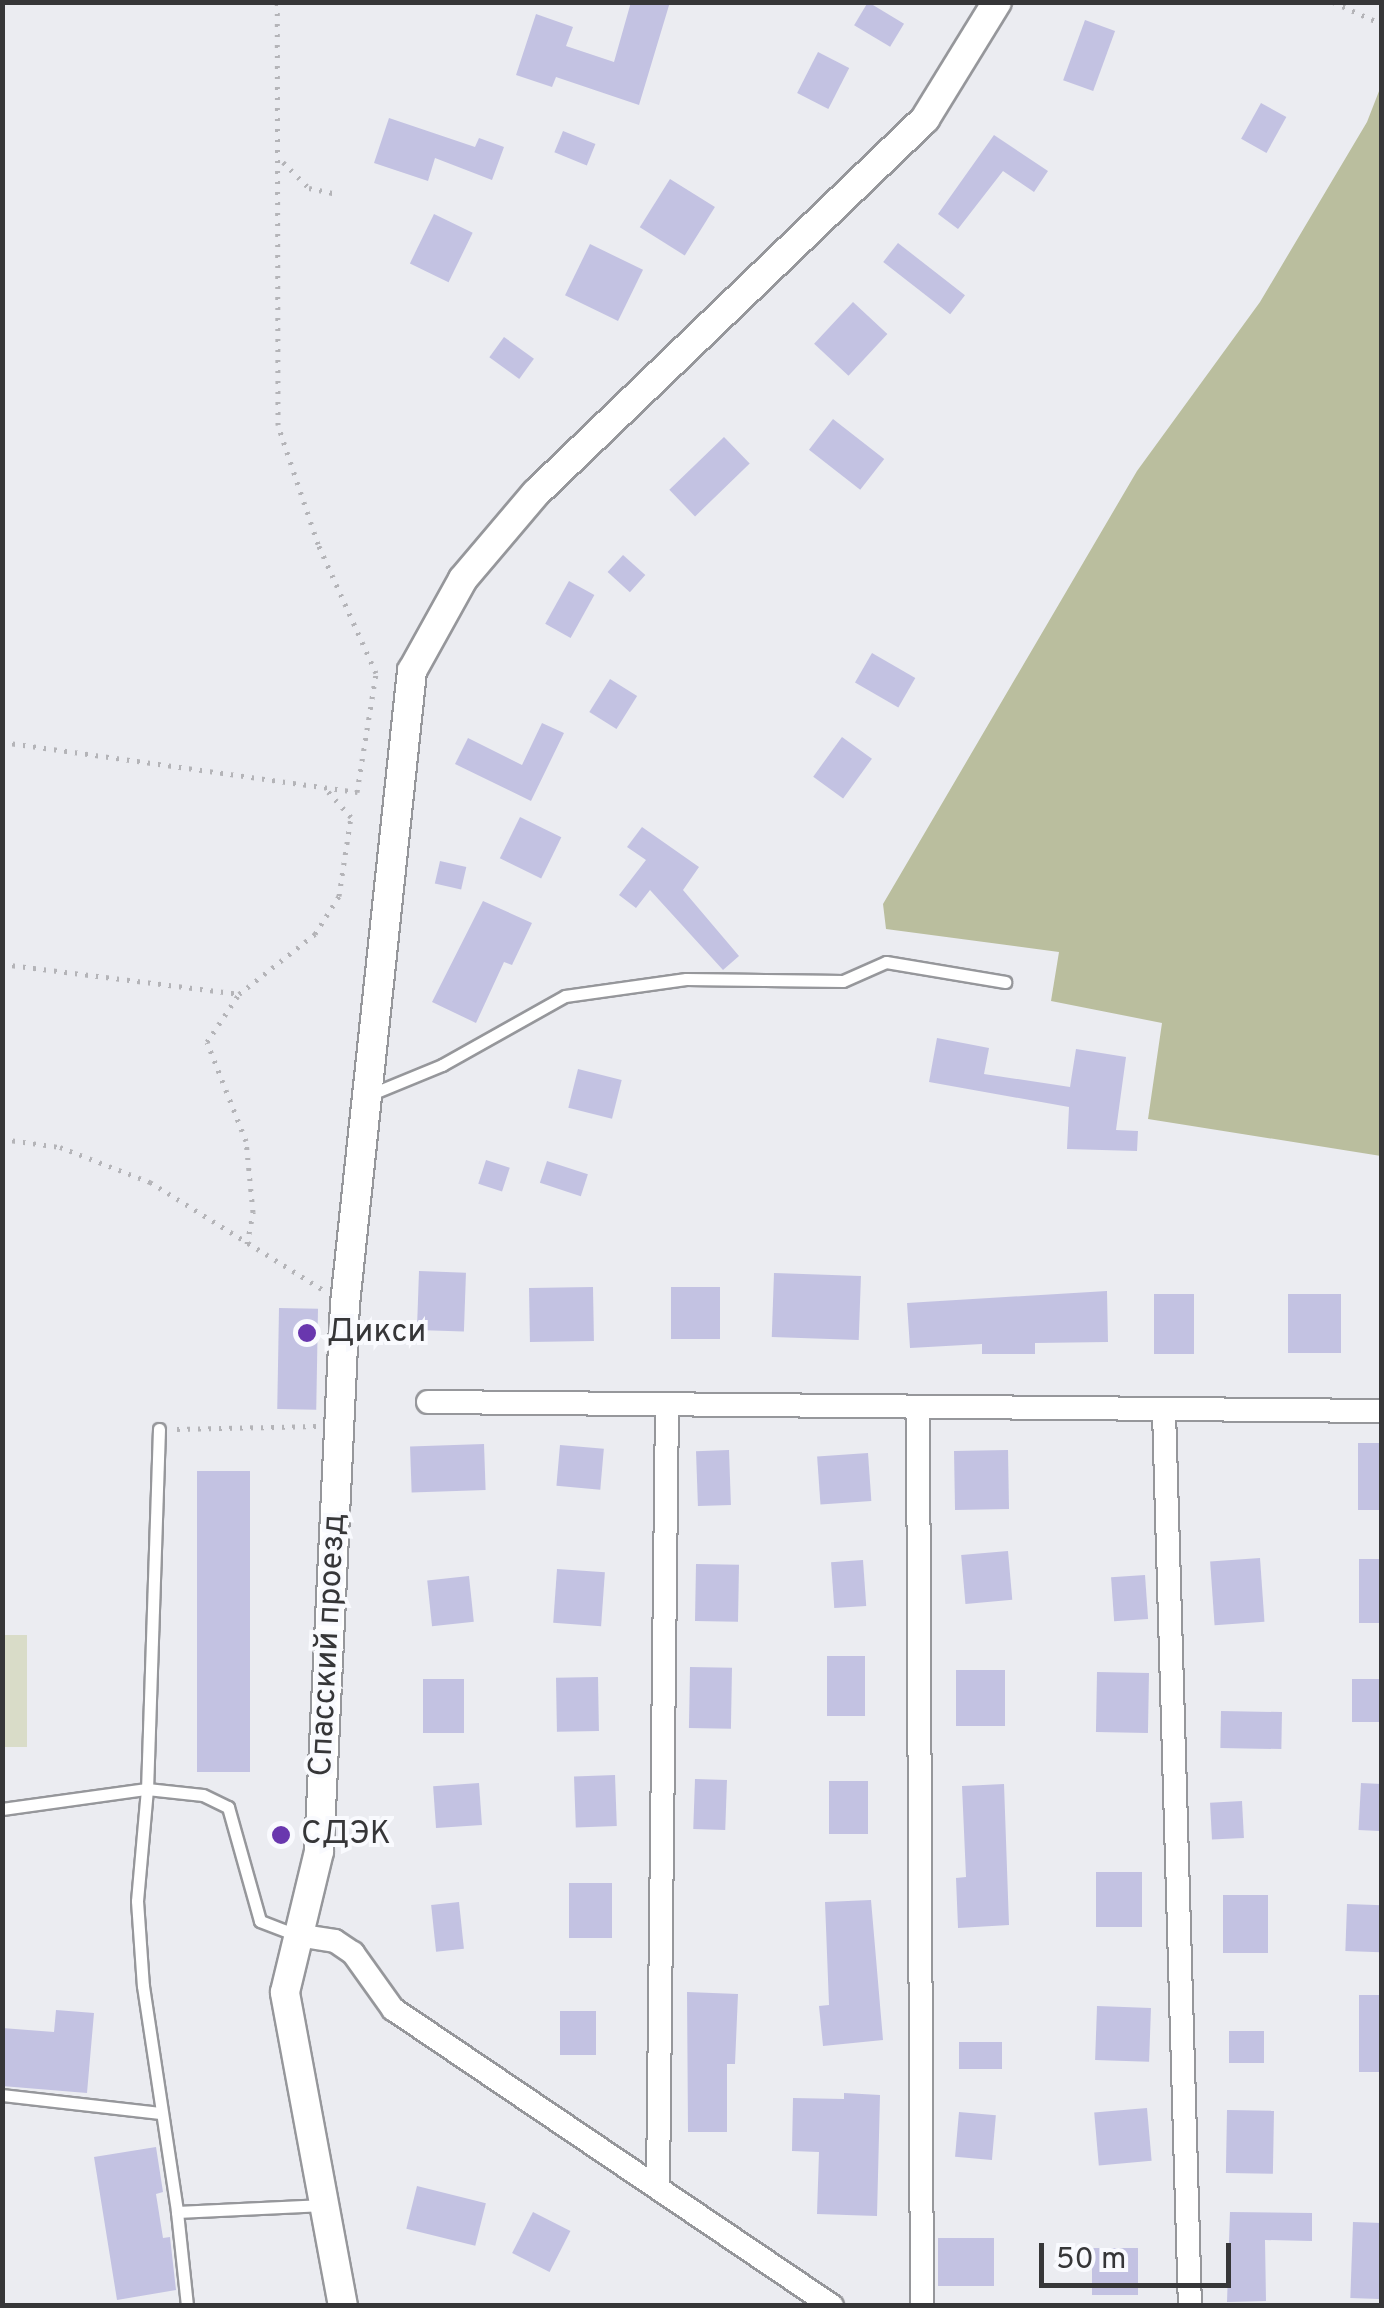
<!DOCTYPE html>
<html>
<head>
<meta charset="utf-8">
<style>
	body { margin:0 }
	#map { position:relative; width:1384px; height:2308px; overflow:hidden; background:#ebecf1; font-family:Overpass,sans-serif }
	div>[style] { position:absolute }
	.green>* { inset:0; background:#d9dcc8; transform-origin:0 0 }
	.forest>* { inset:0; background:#babe9e }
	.building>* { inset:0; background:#c3c2e2; transform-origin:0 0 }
	.path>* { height:5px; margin-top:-2.5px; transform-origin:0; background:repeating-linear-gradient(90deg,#b4b4b8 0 2.5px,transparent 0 10.5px) }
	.roads { filter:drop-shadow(2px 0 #96979b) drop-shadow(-2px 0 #96979b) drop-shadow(0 2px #96979b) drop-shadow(0 -2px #96979b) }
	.service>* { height:11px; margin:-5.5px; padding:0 5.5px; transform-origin:5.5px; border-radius:5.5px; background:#fff }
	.minor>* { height:22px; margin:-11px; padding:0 11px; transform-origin:11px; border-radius:11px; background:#fff }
	.tertiary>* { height:28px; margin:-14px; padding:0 14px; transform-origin:14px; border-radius:14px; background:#fff }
	.dots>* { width:28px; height:28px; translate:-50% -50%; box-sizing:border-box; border:5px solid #f9fafe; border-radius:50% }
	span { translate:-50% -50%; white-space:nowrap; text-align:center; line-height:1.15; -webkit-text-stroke:8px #f9fafe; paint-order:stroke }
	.poi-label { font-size:32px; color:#363638 }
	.left { translate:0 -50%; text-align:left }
	.street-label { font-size:32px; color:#363638 }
	.frame { position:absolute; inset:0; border:5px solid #363638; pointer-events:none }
	.scale { position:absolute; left:1039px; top:2243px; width:192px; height:45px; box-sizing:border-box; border:5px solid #363638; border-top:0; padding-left:12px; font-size:30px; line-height:35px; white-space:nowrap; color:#363638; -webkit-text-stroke:8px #f9fafe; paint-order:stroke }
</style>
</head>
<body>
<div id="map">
	<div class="green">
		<div style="left:2px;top:1635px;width:25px;height:112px"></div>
	</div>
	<div class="forest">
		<div style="clip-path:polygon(1381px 86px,1381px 1156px,1148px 1119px,1162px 1023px,1051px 1001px,1059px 952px,886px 929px,883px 904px,1137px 471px,1260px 302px,1367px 122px)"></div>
	</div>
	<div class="building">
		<div style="clip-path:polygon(631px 2px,670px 2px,639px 105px,556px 77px,552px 87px,516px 75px,536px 14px,573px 27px,566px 46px,614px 62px)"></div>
		<div style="left:868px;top:2px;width:42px;height:27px;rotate:31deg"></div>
		<div style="left:1085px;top:20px;width:32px;height:64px;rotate:20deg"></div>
		<div style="left:818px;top:52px;width:35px;height:46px;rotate:27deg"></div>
		<div style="left:1261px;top:103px;width:29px;height:41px;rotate:29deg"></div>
		<div style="clip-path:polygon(389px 118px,475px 147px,479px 138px,504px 147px,492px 180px,435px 158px,428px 181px,374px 163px)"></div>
		<div style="left:563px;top:131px;width:35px;height:23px;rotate:22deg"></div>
		<div style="clip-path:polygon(994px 135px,1048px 171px,1034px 192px,1003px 171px,958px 229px,938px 214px)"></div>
		<div style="left:670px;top:179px;width:53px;height:57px;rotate:32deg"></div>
		<div style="left:434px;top:214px;width:43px;height:55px;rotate:26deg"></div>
		<div style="left:898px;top:243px;width:85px;height:24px;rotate:38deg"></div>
		<div style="left:590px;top:244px;width:59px;height:57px;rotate:26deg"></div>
		<div style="left:853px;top:302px;width:47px;height:57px;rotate:43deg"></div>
		<div style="left:504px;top:337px;width:37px;height:25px;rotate:36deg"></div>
		<div style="left:833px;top:419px;width:65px;height:39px;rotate:38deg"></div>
		<div style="left:724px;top:437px;width:37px;height:76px;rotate:46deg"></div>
		<div style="left:623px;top:555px;width:30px;height:23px;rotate:42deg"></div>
		<div style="left:569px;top:581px;width:29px;height:49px;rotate:29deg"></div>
		<div style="left:872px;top:653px;width:50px;height:34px;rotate:30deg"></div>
		<div style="left:610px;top:679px;width:32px;height:39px;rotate:32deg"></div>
		<div style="clip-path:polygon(542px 723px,564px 733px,531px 801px,455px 764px,468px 738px,522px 765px)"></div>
		<div style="left:842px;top:737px;width:37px;height:49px;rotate:36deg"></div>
		<div style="left:520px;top:817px;width:46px;height:46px;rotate:26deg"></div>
		<div style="clip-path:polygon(642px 827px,699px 867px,683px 890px,739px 956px,723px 970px,650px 890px,636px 908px,619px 895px,646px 860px,627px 847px)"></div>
		<div style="left:440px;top:861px;width:27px;height:23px;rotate:13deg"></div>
		<div style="clip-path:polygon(483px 901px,532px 923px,512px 965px,504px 962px,476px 1023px,432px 1002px)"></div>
		<div style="clip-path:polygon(937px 1038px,989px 1048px,984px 1074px,1070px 1087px,1076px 1049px,1126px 1057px,1116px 1130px,1138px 1131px,1137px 1151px,1067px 1149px,1069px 1107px,929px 1082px)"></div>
		<div style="left:578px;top:1069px;width:45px;height:40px;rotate:14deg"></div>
		<div style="left:486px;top:1160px;width:25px;height:25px;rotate:18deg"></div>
		<div style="left:547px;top:1161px;width:43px;height:23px;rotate:18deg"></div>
		<div style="left:419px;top:1271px;width:47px;height:59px;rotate:2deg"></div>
		<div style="left:774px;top:1273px;width:87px;height:64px;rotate:2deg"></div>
		<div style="left:593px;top:1287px;width:54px;height:64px;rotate:89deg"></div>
		<div style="left:671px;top:1287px;width:49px;height:52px"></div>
		<div style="clip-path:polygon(1107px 1291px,1108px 1342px,1035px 1343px,1035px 1354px,982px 1354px,982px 1344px,910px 1348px,907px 1303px)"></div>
		<div style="left:1154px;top:1294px;width:40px;height:60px"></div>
		<div style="left:1288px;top:1294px;width:53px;height:59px"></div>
		<div style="left:279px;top:1308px;width:39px;height:101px;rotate:1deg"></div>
		<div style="left:1358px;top:1443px;width:24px;height:67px"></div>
		<div style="left:484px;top:1444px;width:46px;height:74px;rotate:88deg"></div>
		<div style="left:560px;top:1445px;width:44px;height:41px;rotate:5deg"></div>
		<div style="left:729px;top:1450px;width:55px;height:33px;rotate:88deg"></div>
		<div style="left:1008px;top:1450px;width:59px;height:54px;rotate:89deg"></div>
		<div style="left:868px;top:1453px;width:48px;height:51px;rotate:86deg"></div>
		<div style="left:197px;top:1471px;width:53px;height:301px"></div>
		<div style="left:1008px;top:1551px;width:49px;height:47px;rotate:85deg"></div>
		<div style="left:1260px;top:1558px;width:64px;height:50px;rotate:86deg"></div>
		<div style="left:1359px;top:1559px;width:23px;height:64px"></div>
		<div style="left:863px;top:1560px;width:46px;height:32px;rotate:86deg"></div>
		<div style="left:696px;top:1564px;width:43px;height:57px;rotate:1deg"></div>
		<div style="left:557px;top:1569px;width:48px;height:54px;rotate:4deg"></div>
		<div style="left:1145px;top:1575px;width:44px;height:34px;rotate:86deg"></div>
		<div style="left:469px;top:1576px;width:46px;height:42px;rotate:84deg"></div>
		<div style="left:827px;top:1656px;width:38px;height:60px"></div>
		<div style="left:690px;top:1667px;width:42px;height:61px;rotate:1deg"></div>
		<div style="left:956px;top:1670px;width:49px;height:56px"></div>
		<div style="left:1097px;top:1672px;width:52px;height:60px;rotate:1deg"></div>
		<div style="left:598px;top:1677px;width:54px;height:42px;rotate:89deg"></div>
		<div style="left:423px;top:1679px;width:41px;height:54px"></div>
		<div style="left:1382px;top:1679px;width:43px;height:30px;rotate:90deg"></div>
		<div style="left:1221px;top:1711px;width:61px;height:37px;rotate:1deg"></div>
		<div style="left:615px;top:1775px;width:51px;height:41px;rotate:88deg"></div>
		<div style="left:695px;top:1779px;width:32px;height:50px;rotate:2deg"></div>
		<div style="left:829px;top:1781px;width:39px;height:53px"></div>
		<div style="left:479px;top:1783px;width:42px;height:46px;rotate:86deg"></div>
		<div style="left:1361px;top:1783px;width:21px;height:47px;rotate:3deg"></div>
		<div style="clip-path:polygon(1004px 1784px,1009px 1925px,958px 1928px,956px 1878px,966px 1877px,962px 1786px)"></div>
		<div style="left:1242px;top:1801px;width:37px;height:32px;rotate:87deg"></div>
		<div style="left:1096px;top:1872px;width:46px;height:55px"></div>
		<div style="left:569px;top:1883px;width:43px;height:55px"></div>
		<div style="left:1223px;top:1895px;width:45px;height:58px"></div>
		<div style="clip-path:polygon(871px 1900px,883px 2040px,823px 2046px,819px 2006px,829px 2005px,825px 1902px)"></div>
		<div style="left:459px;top:1902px;width:47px;height:28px;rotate:84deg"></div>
		<div style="left:1347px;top:1904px;width:35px;height:47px;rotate:2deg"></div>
		<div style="clip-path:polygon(687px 1992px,738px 1994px,735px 2064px,727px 2064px,727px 2132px,688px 2132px)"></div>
		<div style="left:1359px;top:1995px;width:23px;height:77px"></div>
		<div style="left:1097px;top:2006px;width:54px;height:54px;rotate:2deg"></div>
		<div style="clip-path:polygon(56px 2010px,94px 2013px,87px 2093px,2px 2086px,2px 2028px,54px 2032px)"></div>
		<div style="left:560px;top:2011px;width:36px;height:44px"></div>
		<div style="left:1229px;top:2031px;width:35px;height:32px"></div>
		<div style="left:959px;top:2042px;width:43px;height:27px"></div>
		<div style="clip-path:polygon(844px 2093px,880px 2095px,877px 2216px,817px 2214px,819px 2152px,792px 2151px,793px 2098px,844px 2099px)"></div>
		<div style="left:1147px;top:2108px;width:53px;height:53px;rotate:85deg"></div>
		<div style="left:1227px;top:2110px;width:47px;height:63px;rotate:1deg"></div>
		<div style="left:959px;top:2112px;width:37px;height:45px;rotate:5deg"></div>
		<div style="clip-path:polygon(156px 2147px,163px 2192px,156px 2194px,163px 2238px,170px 2237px,176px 2290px,117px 2300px,94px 2157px)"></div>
		<div style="left:417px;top:2186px;width:71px;height:44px;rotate:14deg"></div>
		<div style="left:533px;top:2212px;width:42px;height:46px;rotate:27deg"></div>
		<div style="clip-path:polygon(1230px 2212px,1312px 2213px,1312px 2241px,1265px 2240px,1266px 2301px,1227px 2302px)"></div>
		<div style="left:1353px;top:2222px;width:29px;height:76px;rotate:2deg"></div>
		<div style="left:938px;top:2238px;width:56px;height:48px"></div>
		<div style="left:1092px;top:2248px;width:46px;height:47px"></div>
	</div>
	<div class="path">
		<div style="left:1333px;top:2px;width:54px;rotate:24.2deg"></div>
		<div style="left:283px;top:162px;width:37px;rotate:45deg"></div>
		<div style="left:309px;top:188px;width:30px;rotate:12deg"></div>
		<div style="left:2px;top:742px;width:359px;rotate:8deg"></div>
		<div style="left:357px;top:792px;width:121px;rotate:-80.9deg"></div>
		<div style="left:376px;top:673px;width:141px;rotate:-114.2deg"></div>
		<div style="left:318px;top:544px;width:126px;rotate:-108.6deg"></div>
		<div style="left:278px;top:425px;width:423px;rotate:-90.1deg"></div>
		<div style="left:2px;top:964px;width:238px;rotate:7.2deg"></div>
		<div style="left:2px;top:1139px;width:59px;rotate:7.9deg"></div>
		<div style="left:60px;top:1147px;width:97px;rotate:21.3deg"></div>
		<div style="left:150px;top:1182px;width:203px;rotate:31.9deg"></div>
		<div style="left:247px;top:1244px;width:33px;rotate:-79deg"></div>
		<div style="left:253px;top:1212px;width:71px;rotate:-95.6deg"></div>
		<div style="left:246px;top:1141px;width:106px;rotate:-111.5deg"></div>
		<div style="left:207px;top:1042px;width:58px;rotate:-56.3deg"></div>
		<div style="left:239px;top:994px;width:97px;rotate:-38.3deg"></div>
		<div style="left:315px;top:934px;width:45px;rotate:-57.7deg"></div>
		<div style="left:339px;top:896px;width:80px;rotate:-81.4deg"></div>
		<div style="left:351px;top:817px;width:36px;rotate:-132deg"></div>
		<div style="left:177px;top:1429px;width:139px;rotate:-1.2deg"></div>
	</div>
	<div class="roads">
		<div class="service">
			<div style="left:369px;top:1095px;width:79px;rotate:-22.3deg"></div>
			<div style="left:442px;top:1065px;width:141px;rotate:-29.3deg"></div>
			<div style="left:565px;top:996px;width:122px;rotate:-8deg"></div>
			<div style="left:686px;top:979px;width:157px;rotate:0.7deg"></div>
			<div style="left:843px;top:981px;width:47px;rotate:-23.8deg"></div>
			<div style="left:886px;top:962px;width:121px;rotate:9.5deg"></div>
			<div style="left:159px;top:1429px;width:360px;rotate:91.9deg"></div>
			<div style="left:147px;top:1789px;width:56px;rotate:6.1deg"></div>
			<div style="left:203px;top:1795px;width:28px;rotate:26deg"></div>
			<div style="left:228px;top:1807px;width:118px;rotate:74.3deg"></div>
			<div style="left:260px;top:1921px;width:40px;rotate:21deg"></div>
			<div style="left:2px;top:1809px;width:146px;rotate:-7.9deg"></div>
			<div style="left:147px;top:1789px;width:112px;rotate:95.1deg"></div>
			<div style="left:137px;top:1901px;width:85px;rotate:86deg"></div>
			<div style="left:143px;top:1986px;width:229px;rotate:81.4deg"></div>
			<div style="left:177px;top:2212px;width:147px;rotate:-2.7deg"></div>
			<div style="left:2px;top:2095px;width:158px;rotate:6.5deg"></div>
			<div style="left:177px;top:2212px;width:95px;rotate:83.9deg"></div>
		</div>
		<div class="minor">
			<div style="left:428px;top:1402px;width:954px;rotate:0.54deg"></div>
			<div style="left:918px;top:1407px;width:899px;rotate:89.75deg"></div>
			<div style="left:1164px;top:1411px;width:895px;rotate:88.34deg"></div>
			<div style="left:297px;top:1935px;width:38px;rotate:9deg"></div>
			<div style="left:335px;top:1941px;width:22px;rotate:34deg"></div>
			<div style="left:353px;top:1953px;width:69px;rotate:54.5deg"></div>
			<div style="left:393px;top:2009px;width:530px;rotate:34.08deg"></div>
			<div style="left:658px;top:2185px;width:780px;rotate:-89.34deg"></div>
		</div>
		<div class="tertiary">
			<div style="left:343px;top:2306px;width:319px;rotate:-100.5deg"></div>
			<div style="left:285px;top:1992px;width:145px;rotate:-76.4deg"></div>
			<div style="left:319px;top:1851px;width:548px;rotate:-87.28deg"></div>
			<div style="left:345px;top:1304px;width:637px;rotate:-83.96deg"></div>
			<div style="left:412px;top:671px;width:105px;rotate:-61deg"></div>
			<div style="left:463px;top:579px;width:113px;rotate:-49.7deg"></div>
			<div style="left:536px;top:493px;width:540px;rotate:-43.87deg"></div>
			<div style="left:925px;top:119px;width:137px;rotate:-58.4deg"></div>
		</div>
	</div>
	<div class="dots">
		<div style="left:307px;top:1333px;background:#6937ae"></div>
		<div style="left:281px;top:1835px;background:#6937ae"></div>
	</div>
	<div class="poi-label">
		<span class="left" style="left:327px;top:1333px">Дикси</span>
		<span class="left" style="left:301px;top:1835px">СДЭК</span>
	</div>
	<div class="street-label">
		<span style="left:329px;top:1645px;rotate:-87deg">Спасский проезд</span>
	</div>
	<div class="frame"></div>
	<div class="scale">50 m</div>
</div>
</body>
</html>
